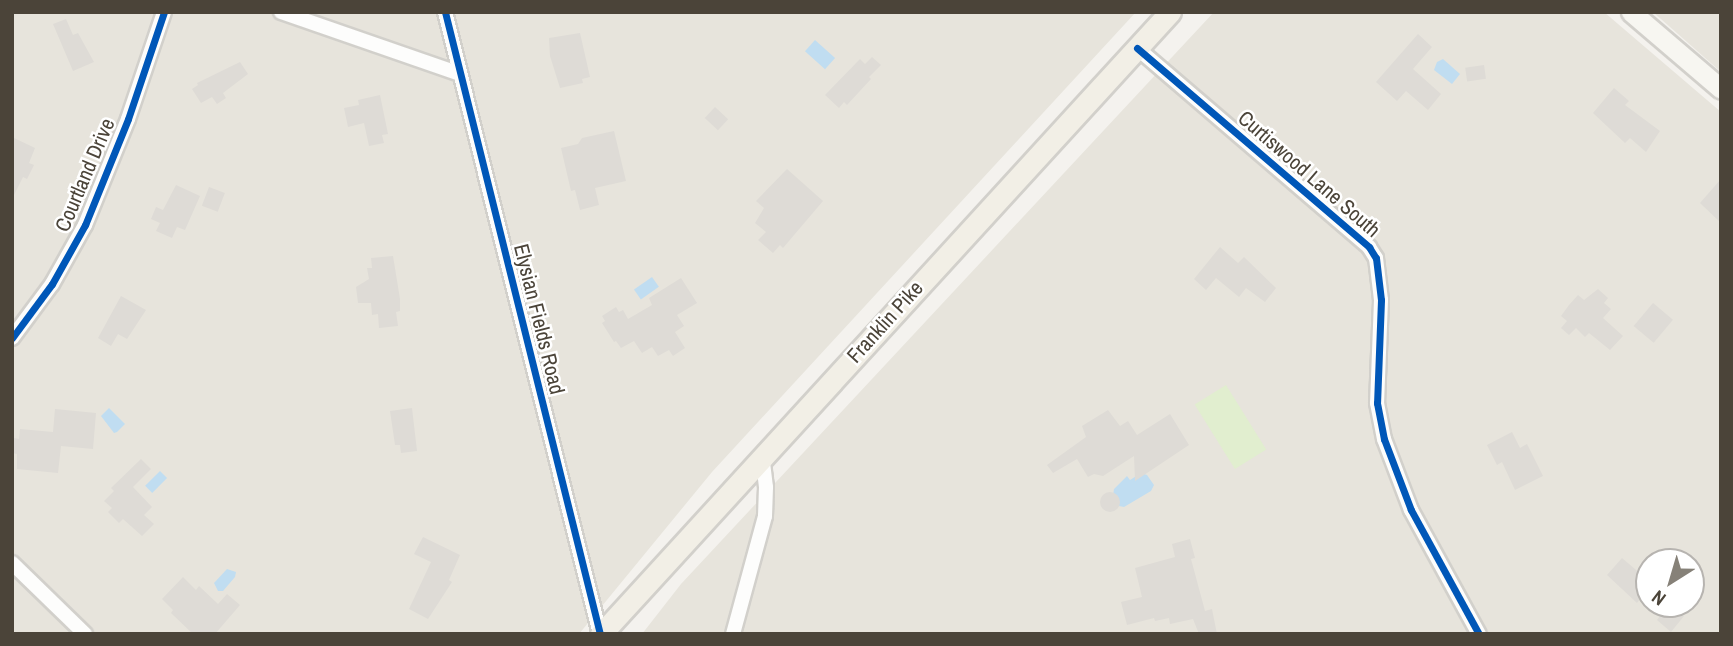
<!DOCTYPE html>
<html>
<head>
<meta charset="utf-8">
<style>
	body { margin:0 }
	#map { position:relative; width:1733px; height:646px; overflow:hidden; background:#f4f2ee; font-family:"Archivo Narrow",sans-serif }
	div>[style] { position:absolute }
	.residential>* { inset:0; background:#e7e4dc }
	.green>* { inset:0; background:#e1eecf; transform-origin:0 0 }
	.water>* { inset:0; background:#c0ddf1; transform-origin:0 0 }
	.building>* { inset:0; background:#dedbd6; transform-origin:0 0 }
	.round { border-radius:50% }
	.roads { filter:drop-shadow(2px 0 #d2d0cb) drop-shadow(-2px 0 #d2d0cb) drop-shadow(0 2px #d2d0cb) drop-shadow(0 -2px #d2d0cb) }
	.minor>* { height:14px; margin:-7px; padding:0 7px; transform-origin:7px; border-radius:7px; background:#fdfdfc }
	.secondary>* { height:19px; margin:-9.5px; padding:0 9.5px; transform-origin:9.5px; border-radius:9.5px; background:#f7f6f1 }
	.primary>* { height:21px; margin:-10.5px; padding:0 10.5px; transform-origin:10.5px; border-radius:10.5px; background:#f2efe6 }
	.cycleway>* { height:7px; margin:-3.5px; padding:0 3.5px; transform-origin:3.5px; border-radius:3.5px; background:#0057b8 }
	span { translate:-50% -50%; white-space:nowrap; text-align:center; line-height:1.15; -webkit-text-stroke:5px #fff; paint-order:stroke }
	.street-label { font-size:21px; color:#4b4439 }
	.frame { position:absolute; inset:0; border:14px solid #4b4439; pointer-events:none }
	.north { position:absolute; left:1635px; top:548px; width:70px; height:70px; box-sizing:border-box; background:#fff; border:2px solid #b7b4b0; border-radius:50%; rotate:217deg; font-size:19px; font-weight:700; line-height:28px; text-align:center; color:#4b4439 }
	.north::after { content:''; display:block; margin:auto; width:24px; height:32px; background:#868178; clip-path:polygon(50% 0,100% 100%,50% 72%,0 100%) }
</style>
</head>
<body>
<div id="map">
	<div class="residential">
		<div style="clip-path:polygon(12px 12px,1136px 12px,712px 472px,579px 634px,12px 634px)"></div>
		<div style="clip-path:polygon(evenodd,1214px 12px,1604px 12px,1721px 112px,1721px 634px,642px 634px,681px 584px,1214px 12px,1649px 562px,1691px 562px,1691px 604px,1649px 604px,1649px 562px)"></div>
		<div style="clip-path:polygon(1653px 12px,1721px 12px,1721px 72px)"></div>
	</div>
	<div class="green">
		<div style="left:1226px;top:385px;width:76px;height:37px;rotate:58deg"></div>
	</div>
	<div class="water">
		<div style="left:815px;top:40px;width:27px;height:15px;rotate:42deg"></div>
		<div style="clip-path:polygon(1443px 59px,1460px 74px,1452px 84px,1434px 70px,1437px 62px)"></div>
		<div style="left:652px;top:277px;width:12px;height:22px;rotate:55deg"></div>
		<div style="clip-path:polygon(109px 408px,125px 424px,117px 432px,114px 433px,101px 416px)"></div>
		<div style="left:160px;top:471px;width:10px;height:21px;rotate:45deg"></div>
		<div style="clip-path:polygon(1141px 473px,1147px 475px,1154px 485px,1151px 491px,1124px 507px,1119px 506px,1113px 496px,1114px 489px,1127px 476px,1130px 480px)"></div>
		<div style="clip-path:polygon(227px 569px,236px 572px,235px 577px,223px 591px,218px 591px,214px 583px)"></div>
	</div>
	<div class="building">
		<div style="clip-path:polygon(66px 19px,73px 35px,78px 33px,94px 62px,73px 71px,53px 24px)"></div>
		<div style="clip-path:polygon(580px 33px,590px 77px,582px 79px,583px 83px,560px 88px,550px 56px,549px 38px)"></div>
		<div style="clip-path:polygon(1418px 34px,1432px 47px,1413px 69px,1441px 94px,1428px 110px,1406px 91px,1397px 101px,1376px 82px)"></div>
		<div style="clip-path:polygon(872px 57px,881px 65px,869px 77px,871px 79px,847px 105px,844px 102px,839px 108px,825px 95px,860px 59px,865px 64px)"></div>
		<div style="clip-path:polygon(240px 62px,248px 74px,223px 93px,226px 98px,217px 104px,212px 97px,201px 103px,192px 89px,198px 85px,197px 83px)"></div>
		<div style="left:1484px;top:65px;width:14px;height:19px;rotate:82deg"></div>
		<div style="clip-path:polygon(1614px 88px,1629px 101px,1625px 105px,1660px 131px,1646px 152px,1630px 138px,1625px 143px,1593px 113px)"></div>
		<div style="clip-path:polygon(380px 95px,388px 134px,382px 135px,384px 143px,369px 146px,364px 123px,348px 127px,344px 108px,359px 105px,358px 100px)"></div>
		<div style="left:715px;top:107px;width:18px;height:15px;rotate:43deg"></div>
		<div style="clip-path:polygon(614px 131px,626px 181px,595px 188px,599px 205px,580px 210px,575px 190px,571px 191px,561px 148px,578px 144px,582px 138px)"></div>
		<div style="clip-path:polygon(12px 137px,35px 148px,29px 163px,34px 165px,27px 179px,23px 177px,12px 199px)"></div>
		<div style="clip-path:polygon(787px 169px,823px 201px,783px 248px,780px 245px,773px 253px,758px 240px,766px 232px,755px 223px,764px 208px,756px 201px)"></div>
		<div style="clip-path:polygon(1721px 179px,1721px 223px,1700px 203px)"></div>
		<div style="clip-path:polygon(176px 185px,200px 196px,185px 230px,177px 227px,172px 238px,156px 231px,160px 223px,151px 219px,156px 207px,163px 210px)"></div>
		<div style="left:209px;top:187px;width:17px;height:20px;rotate:21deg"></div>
		<div style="clip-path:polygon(1220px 247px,1238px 263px,1244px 257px,1276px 288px,1265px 302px,1246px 288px,1239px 297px,1216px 278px,1206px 290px,1194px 279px)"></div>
		<div style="clip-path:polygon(393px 256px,400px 299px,400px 311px,396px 312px,398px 326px,379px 328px,378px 314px,372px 315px,371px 303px,358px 303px,356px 287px,369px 279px,367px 268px,372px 268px,371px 258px)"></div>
		<div style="clip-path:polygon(681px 278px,697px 303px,677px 315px,684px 326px,675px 332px,685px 348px,673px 356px,669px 350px,658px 356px,652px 347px,642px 353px,634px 341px,621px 348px,616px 341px,614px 342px,602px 323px,605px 321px,602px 316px,616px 307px,619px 312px,623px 310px,628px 319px,652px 305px,649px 298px)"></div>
		<div style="clip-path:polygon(1598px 289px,1608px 298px,1604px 303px,1611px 309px,1603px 318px,1623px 336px,1610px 350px,1589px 333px,1585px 337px,1576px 328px,1569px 335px,1561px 328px,1567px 321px,1561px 316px,1569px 305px,1578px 295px,1584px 300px)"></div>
		<div style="clip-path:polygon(121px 296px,146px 310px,127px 339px,118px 334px,111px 346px,98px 338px)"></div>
		<div style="left:1653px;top:303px;width:26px;height:30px;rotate:40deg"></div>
		<div style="clip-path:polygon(412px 408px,417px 451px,401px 453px,400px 445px,395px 445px,390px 411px)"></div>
		<div style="clip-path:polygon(55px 409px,96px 413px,93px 449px,61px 446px,58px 473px,17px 469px,17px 454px,12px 453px,14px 438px,19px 439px,20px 429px,53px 432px)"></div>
		<div style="clip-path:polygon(1108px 410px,1120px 426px,1128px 421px,1137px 435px,1170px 414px,1189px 445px,1135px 481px,1134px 456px,1103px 476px,1094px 474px,1088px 477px,1077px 459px,1053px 473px,1047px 465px,1086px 437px,1082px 426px)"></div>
		<div style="clip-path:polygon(1512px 432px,1520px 448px,1527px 444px,1543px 476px,1515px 490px,1502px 462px,1497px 465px,1487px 445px)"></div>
		<div style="clip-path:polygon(141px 459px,151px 469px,133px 487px,152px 507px,144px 515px,154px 524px,142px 536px,123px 519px,119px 523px,108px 512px,112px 508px,104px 501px,114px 491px,111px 488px)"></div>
		<div class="round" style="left:1100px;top:492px;width:20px;height:20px"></div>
		<div style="clip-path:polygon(423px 537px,460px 555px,449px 580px,452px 582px,428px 619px,409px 609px,431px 562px,414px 554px)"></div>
		<div style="clip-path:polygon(1190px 539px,1195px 558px,1191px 559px,1205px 611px,1212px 609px,1217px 634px,1199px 634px,1193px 619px,1170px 624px,1169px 618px,1155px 621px,1154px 618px,1127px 625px,1121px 602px,1142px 597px,1135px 568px,1175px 557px,1172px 544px)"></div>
		<div style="clip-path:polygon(1622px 558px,1649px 581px,1649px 604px,1670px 604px,1684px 616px,1671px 632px,1657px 620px,1660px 616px,1640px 599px,1637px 603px,1607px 575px)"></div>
		<div style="clip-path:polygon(183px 577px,196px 590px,199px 586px,218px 604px,227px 594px,240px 605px,215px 634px,193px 634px,171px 613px,173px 610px,162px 599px)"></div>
	</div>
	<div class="roads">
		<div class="minor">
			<div style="left:281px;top:12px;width:189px;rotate:19.1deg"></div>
			<div style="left:445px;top:12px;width:641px;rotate:76.01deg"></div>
			<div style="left:1137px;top:48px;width:306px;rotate:40.6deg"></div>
			<div style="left:1369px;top:247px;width:13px;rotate:58deg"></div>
			<div style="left:1376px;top:258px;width:42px;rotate:83.2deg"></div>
			<div style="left:1381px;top:300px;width:103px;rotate:92.2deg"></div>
			<div style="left:1377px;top:403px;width:37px;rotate:79deg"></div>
			<div style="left:1384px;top:439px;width:76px;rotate:69.2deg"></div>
			<div style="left:1411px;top:510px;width:141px;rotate:61.3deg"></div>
			<div style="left:12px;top:338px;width:67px;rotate:-53.5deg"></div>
			<div style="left:52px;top:284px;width:68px;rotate:-60.8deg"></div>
			<div style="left:85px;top:225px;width:114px;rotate:-67.9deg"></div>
			<div style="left:128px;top:119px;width:113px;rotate:-71.4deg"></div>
			<div style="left:12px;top:563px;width:102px;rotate:44.2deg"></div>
			<div style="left:733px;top:634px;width:122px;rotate:-74.8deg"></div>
			<div style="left:765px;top:516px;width:29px;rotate:-88deg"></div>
			<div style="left:766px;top:487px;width:31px;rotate:-97deg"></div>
		</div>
		<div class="secondary">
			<div style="left:1631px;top:12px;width:118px;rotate:40.5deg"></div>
		</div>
		<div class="primary">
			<div style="left:601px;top:634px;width:843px;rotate:-47.55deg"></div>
		</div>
	</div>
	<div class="cycleway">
		<div style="left:445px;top:12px;width:641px;rotate:76.01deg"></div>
		<div style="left:1137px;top:48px;width:306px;rotate:40.6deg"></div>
		<div style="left:1369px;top:247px;width:13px;rotate:58deg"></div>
		<div style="left:1376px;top:258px;width:42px;rotate:83.2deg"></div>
		<div style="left:1381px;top:300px;width:103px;rotate:92.2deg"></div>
		<div style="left:1377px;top:403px;width:37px;rotate:79deg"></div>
		<div style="left:1384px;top:439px;width:76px;rotate:69.2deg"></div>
		<div style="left:1411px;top:510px;width:141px;rotate:61.3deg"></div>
		<div style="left:12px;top:338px;width:67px;rotate:-53.5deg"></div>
		<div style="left:52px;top:284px;width:68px;rotate:-60.8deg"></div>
		<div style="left:85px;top:225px;width:114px;rotate:-67.9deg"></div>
		<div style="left:128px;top:119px;width:113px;rotate:-71.4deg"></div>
	</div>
	<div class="street-label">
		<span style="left:1309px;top:174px;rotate:41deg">Curtiswood Lane South</span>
		<span style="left:85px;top:175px;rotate:-67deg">Courtland Drive</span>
		<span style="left:539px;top:319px;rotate:76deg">Elysian Fields Road</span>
		<span style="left:885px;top:322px;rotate:-48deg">Franklin Pike</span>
	</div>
	<div class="frame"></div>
	<div class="north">N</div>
</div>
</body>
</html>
